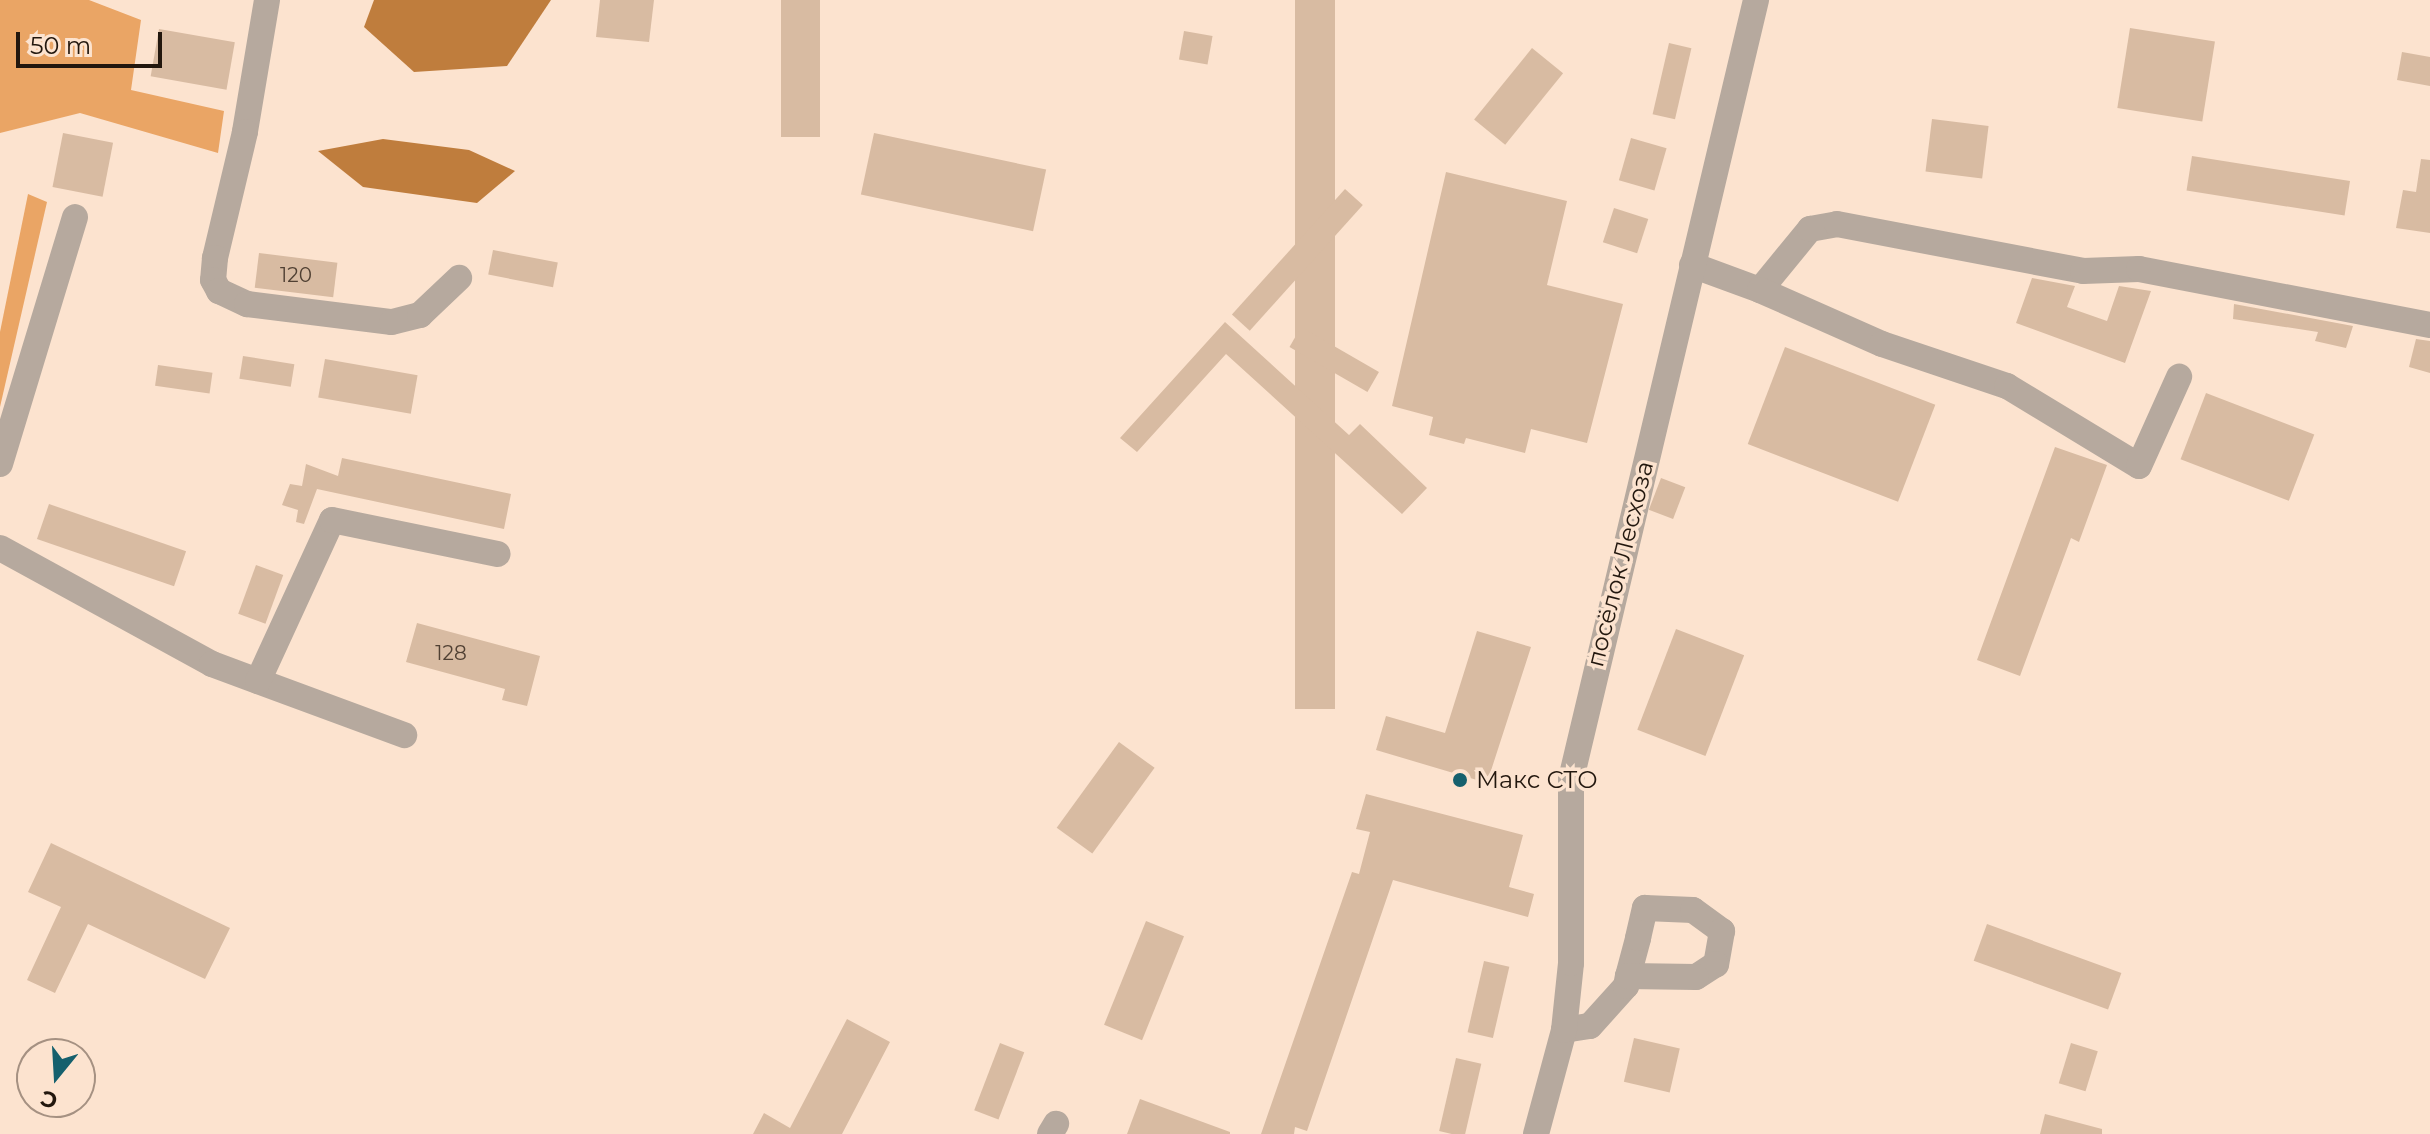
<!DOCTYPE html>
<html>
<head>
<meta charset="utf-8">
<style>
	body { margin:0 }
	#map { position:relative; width:2430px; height:1134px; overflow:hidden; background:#fce3cf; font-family:Montserrat,sans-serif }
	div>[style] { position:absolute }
	.forest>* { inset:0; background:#eaa565 }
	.water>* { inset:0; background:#bf7d3d }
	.building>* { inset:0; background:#d8bba2; transform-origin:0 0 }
	.minor>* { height:26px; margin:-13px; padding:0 13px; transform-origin:13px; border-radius:13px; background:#b6a99e }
	.dots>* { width:22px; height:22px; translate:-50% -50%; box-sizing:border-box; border:4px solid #fce3cf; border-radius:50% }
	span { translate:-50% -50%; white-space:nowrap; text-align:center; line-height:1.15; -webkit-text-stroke:7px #fce3cf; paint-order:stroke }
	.number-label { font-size:20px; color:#504033 }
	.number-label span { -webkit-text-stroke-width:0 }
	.street-label { font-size:24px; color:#22170e }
	.poi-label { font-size:24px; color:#22170e }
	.left { translate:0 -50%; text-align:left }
	.north { position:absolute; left:16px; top:1038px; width:80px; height:80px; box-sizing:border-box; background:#fce3cf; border:2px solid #a59182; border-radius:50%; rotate:198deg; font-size:22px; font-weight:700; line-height:32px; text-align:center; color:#22170e }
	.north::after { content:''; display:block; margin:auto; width:28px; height:36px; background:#15606d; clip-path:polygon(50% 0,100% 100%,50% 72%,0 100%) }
	.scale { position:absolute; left:16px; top:32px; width:146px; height:36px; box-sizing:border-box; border:4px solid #22170e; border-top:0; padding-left:10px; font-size:24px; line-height:28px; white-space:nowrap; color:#22170e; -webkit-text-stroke:6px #fce3cf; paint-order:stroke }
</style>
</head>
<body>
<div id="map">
	<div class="forest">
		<div style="clip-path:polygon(0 0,89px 0,141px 20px,131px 90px,224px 111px,218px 153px,80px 113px,0 133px)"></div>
		<div style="clip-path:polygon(28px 194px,47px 202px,0 407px,0 332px)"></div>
	</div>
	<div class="water">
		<div style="clip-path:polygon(374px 0,551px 0,507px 66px,414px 72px,364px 27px)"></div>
		<div style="clip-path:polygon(383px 139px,469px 150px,515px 171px,477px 203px,363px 187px,318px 151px)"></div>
	</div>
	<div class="building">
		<div style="clip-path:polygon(600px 0,654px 0,649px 42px,596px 37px)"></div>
		<div style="left:781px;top:0;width:39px;height:137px"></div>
		<div style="left:1295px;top:0;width:40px;height:709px"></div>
		<div style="left:2130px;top:28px;width:86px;height:81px;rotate:9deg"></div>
		<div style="left:159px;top:29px;width:77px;height:48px;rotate:10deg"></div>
		<div style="left:1184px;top:31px;width:29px;height:29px;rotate:10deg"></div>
		<div style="left:1669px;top:43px;width:23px;height:73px;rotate:13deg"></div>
		<div style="left:1532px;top:48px;width:40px;height:92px;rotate:39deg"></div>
		<div style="clip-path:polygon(2402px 52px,2430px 57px,2430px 86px,2397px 80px)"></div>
		<div style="left:1932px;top:119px;width:57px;height:53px;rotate:7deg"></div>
		<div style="left:63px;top:133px;width:51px;height:55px;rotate:11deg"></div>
		<div style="left:874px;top:133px;width:176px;height:63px;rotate:12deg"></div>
		<div style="left:1631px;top:138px;width:37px;height:44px;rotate:16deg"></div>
		<div style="left:2192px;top:156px;width:160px;height:35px;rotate:9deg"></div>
		<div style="clip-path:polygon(2421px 159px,2430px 160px,2430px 233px,2396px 228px,2403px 190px,2416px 192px)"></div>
		<div style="clip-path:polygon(1446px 172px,1567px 201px,1547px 285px,1623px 304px,1587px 443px,1531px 429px,1525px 453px,1466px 438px,1464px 444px,1429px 435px,1433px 417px,1392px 406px)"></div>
		<div style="left:1345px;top:189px;width:24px;height:169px;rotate:42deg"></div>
		<div style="left:1614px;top:208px;width:36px;height:36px;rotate:18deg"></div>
		<div style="left:493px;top:250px;width:66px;height:25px;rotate:11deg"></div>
		<div style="left:259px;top:253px;width:79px;height:35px;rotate:7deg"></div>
		<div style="clip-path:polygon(2032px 278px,2075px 286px,2067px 307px,2107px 321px,2119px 286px,2151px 291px,2125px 363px,2016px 323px)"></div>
		<div style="clip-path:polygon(2234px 304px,2353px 326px,2346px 348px,2315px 341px,2318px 332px,2233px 319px)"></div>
		<div style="clip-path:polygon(1225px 322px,1349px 435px,1360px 424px,1427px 488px,1402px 514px,1226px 354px,1137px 452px,1120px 438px)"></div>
		<div style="left:1301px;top:327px;width:90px;height:23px;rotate:30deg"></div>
		<div style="clip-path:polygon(2416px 339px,2430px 341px,2430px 373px,2409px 367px)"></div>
		<div style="left:1785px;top:347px;width:161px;height:104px;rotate:21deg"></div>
		<div style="left:243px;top:356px;width:52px;height:23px;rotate:9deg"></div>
		<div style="left:325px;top:359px;width:94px;height:39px;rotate:10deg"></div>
		<div style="left:158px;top:365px;width:55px;height:21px;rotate:8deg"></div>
		<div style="left:2206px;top:393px;width:116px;height:71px;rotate:21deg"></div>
		<div style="clip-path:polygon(2055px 447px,2107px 465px,2079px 542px,2071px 538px,2020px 676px,1977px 660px)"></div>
		<div style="clip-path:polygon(342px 458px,511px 494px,504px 529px,317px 489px,304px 524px,296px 522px,298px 510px,282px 505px,290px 484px,302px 486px,306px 464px,338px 476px)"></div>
		<div style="left:1661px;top:478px;width:26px;height:34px;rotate:21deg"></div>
		<div style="left:49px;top:504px;width:145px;height:37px;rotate:19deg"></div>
		<div style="left:256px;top:565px;width:29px;height:52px;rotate:20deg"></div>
		<div style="clip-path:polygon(417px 623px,540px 656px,527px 706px,502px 700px,505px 689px,406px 662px)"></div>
		<div style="left:1676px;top:629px;width:73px;height:108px;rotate:21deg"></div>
		<div style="clip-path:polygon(1477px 631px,1531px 647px,1487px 783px,1376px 750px,1386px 716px,1445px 733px)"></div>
		<div style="left:1119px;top:742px;width:44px;height:106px;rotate:36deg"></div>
		<div style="clip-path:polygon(1366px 794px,1523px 835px,1509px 887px,1534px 894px,1528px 917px,1393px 880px,1307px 1131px,1295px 1127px,1294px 1134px,1261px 1134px,1352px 872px,1359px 874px,1370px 832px,1356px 829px)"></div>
		<div style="clip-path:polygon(51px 843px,230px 928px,205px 979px,88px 924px,55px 993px,27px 980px,61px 907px,28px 892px)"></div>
		<div style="left:1146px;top:921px;width:41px;height:112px;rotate:22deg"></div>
		<div style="left:1987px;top:924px;width:143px;height:39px;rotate:20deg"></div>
		<div style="left:1484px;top:961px;width:26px;height:73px;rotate:13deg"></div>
		<div style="clip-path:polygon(847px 1019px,890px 1042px,842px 1134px,753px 1134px,764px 1113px,790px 1128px)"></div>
		<div style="left:1634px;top:1038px;width:47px;height:45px;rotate:13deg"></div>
		<div style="left:1000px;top:1043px;width:26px;height:72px;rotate:21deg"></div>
		<div style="left:2071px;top:1043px;width:28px;height:42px;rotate:17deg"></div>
		<div style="left:1456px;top:1058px;width:26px;height:75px;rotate:13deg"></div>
		<div style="clip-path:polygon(1140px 1099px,1230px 1132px,1230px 1134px,1127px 1134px)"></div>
		<div style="clip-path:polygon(2045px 1114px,2102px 1129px,2102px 1134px,2040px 1134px)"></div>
	</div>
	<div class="minor">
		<div style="left:267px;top:0;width:134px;rotate:99.5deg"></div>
		<div style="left:245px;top:132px;width:130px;rotate:103.4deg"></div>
		<div style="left:215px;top:258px;width:22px;rotate:95deg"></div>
		<div style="left:213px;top:280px;width:13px;rotate:61deg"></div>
		<div style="left:219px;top:291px;width:31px;rotate:25deg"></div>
		<div style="left:247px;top:304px;width:146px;rotate:7.1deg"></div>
		<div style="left:392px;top:322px;width:29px;rotate:-14deg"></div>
		<div style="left:420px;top:315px;width:54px;rotate:-43.5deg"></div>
		<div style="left:1692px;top:265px;width:72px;rotate:20.2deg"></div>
		<div style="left:1760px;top:290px;width:79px;rotate:-50.7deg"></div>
		<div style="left:1810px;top:229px;width:27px;rotate:-10deg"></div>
		<div style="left:1837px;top:224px;width:250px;rotate:10.8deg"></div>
		<div style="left:2083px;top:271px;width:56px;rotate:-2deg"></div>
		<div style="left:2139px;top:269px;width:296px;rotate:10.9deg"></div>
		<div style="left:1760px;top:290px;width:133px;rotate:23.9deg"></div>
		<div style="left:1882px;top:344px;width:132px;rotate:18.6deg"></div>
		<div style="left:2007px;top:386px;width:154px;rotate:31.2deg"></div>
		<div style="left:2139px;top:466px;width:98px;rotate:-65.8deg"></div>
		<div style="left:0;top:464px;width:258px;rotate:-73.1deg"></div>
		<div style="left:0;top:548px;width:242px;rotate:28.7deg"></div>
		<div style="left:212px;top:664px;width:205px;rotate:20.3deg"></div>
		<div style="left:258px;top:681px;width:177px;rotate:-65.3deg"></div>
		<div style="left:332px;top:520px;width:169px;rotate:11.6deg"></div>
		<div style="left:1564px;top:1030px;width:26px;rotate:-9deg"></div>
		<div style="left:1590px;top:1026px;width:54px;rotate:-48deg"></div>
		<div style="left:1626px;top:986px;width:10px;rotate:-79deg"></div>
		<div style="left:1628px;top:976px;width:39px;rotate:-75deg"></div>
		<div style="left:1638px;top:938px;width:31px;rotate:-77deg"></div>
		<div style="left:1645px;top:908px;width:48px;rotate:2.4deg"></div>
		<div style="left:1693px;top:910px;width:36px;rotate:36deg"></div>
		<div style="left:1722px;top:931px;width:34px;rotate:100deg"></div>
		<div style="left:1716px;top:964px;width:24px;rotate:147deg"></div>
		<div style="left:1696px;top:977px;width:68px;rotate:-179.2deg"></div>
		<div style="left:1050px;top:1134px;width:12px;rotate:-59deg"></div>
		<div style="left:1536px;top:1134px;width:108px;rotate:-74.9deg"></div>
		<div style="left:1564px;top:1030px;width:67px;rotate:-84deg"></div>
		<div style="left:1571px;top:963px;width:184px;rotate:-90deg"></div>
		<div style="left:1571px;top:779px;width:801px;rotate:-76.64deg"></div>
	</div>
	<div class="dots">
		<div style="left:1460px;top:780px;background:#15606d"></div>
	</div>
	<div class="number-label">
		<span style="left:296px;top:275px">120</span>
		<span style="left:451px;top:653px">128</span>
	</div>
	<div class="street-label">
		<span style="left:1620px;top:564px;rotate:-76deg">посёлок Лесхоза</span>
	</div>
	<div class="poi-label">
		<span class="left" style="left:1476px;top:780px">Макс СТО</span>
	</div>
	<div class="north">С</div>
	<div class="scale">50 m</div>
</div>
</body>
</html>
